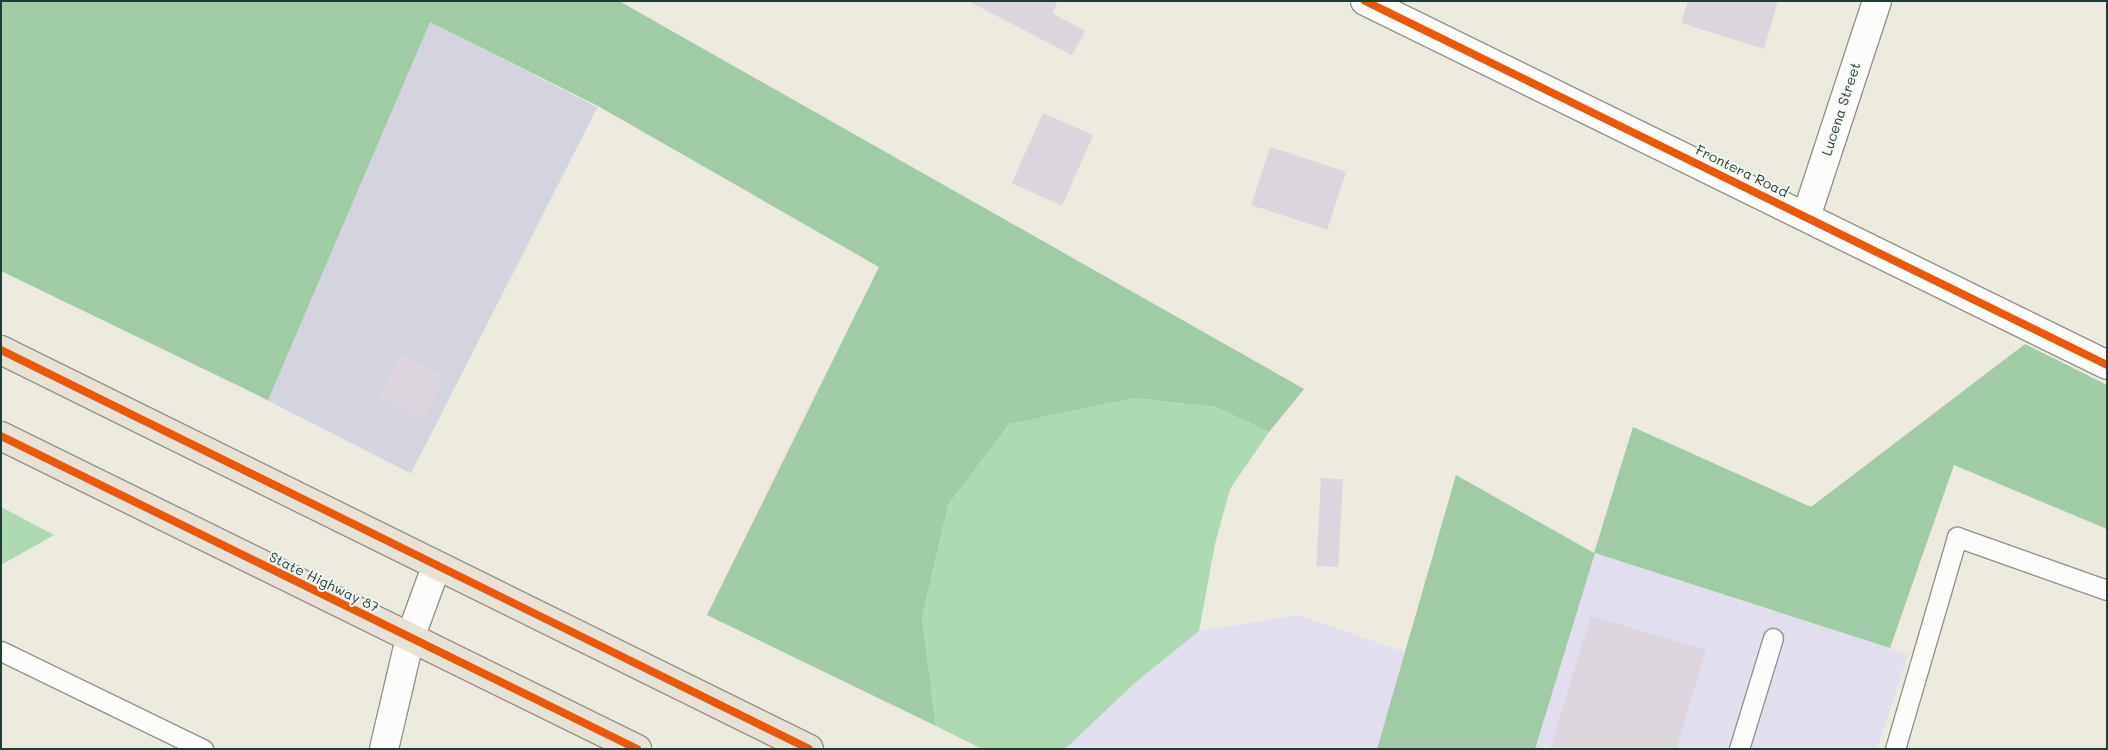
<!DOCTYPE html>
<html>
<head>
<meta charset="utf-8">
<style>
	body { margin:0 }
	#map { position:relative; width:2108px; height:750px; overflow:hidden; background:#ece9df; font-family:Mali,sans-serif }
	div>[style] { position:absolute }
	.built>* { inset:0; background:#e1dfed }
	.industrial>* { inset:0; background:#d3d4de; transform-origin:0 0 }
	.green>* { inset:0; background:#addab3 }
	.forest>* { inset:0; background:#a1caa7 }
	.building>* { inset:0; background:#dcd5dd; transform-origin:0 0 }
	.roads { filter:drop-shadow(1px 0 #91948e) drop-shadow(-1px 0 #91948e) drop-shadow(0 1px #91948e) drop-shadow(0 -1px #91948e) }
	.service>* { height:19px; margin:-9.5px; padding:0 9.5px; transform-origin:9.5px; border-radius:9.5px; background:#fcfcfa }
	.minor>* { height:28px; margin:-14px; padding:0 14px; transform-origin:14px; border-radius:14px; background:#fcfcfa }
	.tertiary>* { height:28px; margin:-14px; padding:0 14px; transform-origin:14px; border-radius:14px; background:#fcfcfa }
	.trunk>* { height:28px; margin:-14px; padding:0 14px; transform-origin:14px; border-radius:14px; background:#e8e2d6 }
	.cycleway>* { height:8px; margin:-4px; padding:0 4px; transform-origin:4px; border-radius:4px; background:#e8590c }
	span { translate:-50% -50%; white-space:nowrap; text-align:center; line-height:1.15; -webkit-text-stroke:4px #f6f6f2; paint-order:stroke }
	.street-label { font-size:14px; color:#1f3d34 }
	.frame { position:absolute; inset:0; border:2px solid #1f3d34; pointer-events:none }
</style>
</head>
<body>
<div id="map">
	<div class="built">
		<div style="clip-path:polygon(1595px 553px,1908px 654px,1877px 749px,1535px 749px)"></div>
		<div style="clip-path:polygon(1298px 615px,1405px 652px,1377px 749px,1065px 749px,1135px 683px,1199px 631px)"></div>
	</div>
	<div class="industrial">
		<div style="left:430px;top:22px;width:188px;height:411px;rotate:27deg"></div>
	</div>
	<div class="green">
		<div style="clip-path:polygon(1134px 398px,1216px 407px,1269px 432px,1230px 489px,1215px 544px,1199px 631px,1135px 683px,1065px 749px,982px 749px,936px 726px,922px 618px,948px 505px,1009px 424px)"></div>
		<div style="clip-path:polygon(1px 507px,54px 535px,1px 565px)"></div>
	</div>
	<div class="forest">
		<div style="clip-path:polygon(1px 1px,619px 1px,1304px 389px,1269px 432px,1216px 407px,1134px 398px,1009px 424px,948px 505px,922px 618px,936px 726px,707px 615px,879px 267px,598px 106px,430px 22px,268px 400px,1px 271px)"></div>
		<div style="clip-path:polygon(2025px 344px,2107px 385px,2107px 529px,1954px 465px,1890px 648px,1595px 553px,1535px 749px,1377px 749px,1456px 475px,1594px 553px,1633px 427px,1811px 507px)"></div>
	</div>
	<div class="building">
		<div style="clip-path:polygon(968px 1px,1058px 1px,1052px 13px,1085px 31px,1072px 55px)"></div>
		<div style="clip-path:polygon(1688px 1px,1778px 1px,1764px 49px,1681px 23px)"></div>
		<div style="left:1043px;top:113px;width:55px;height:77px;rotate:24deg"></div>
		<div style="left:1270px;top:147px;width:80px;height:61px;rotate:18deg"></div>
		<div style="left:399px;top:354px;width:50px;height:48px;rotate:25deg"></div>
		<div style="left:1321px;top:478px;width:22px;height:88px;rotate:3deg"></div>
		<div style="clip-path:polygon(1591px 616px,1706px 650px,1676px 749px,1550px 749px)"></div>
	</div>
	<div class="roads">
		<div class="service">
			<div style="left:1px;top:651px;width:225px;rotate:25.9deg"></div>
			<div style="left:1739px;top:749px;width:116px;rotate:-73deg"></div>
			<div style="left:1895px;top:749px;width:221px;rotate:-73.7deg"></div>
			<div style="left:1957px;top:537px;width:159px;rotate:19.5deg"></div>
		</div>
		<div class="minor">
			<div style="left:1365px;top:1px;width:826px;rotate:26.13deg"></div>
			<div style="left:1806px;top:217px;width:227px;rotate:-71.8deg"></div>
		</div>
		<div class="tertiary">
			<div style="left:384px;top:749px;width:114px;rotate:-76.8deg"></div>
			<div style="left:410px;top:638px;width:76px;rotate:-69.9deg"></div>
		</div>
		<div class="trunk">
			<div style="left:1px;top:350px;width:901px;rotate:26.28deg"></div>
			<div style="left:1px;top:436px;width:709px;rotate:26.2deg"></div>
		</div>
	</div>
	<div class="cycleway">
		<div style="left:1365px;top:1px;width:826px;rotate:26.13deg"></div>
		<div style="left:1px;top:350px;width:901px;rotate:26.28deg"></div>
		<div style="left:1px;top:436px;width:709px;rotate:26.2deg"></div>
	</div>
	<div class="street-label">
		<span style="left:1841px;top:109px;rotate:-72deg">Lucena Street</span>
		<span style="left:1742px;top:171px;rotate:26deg">Frontera Road</span>
		<span style="left:324px;top:582px;rotate:26deg">State Highway 87</span>
	</div>
	<div class="frame"></div>
</div>
</body>
</html>
